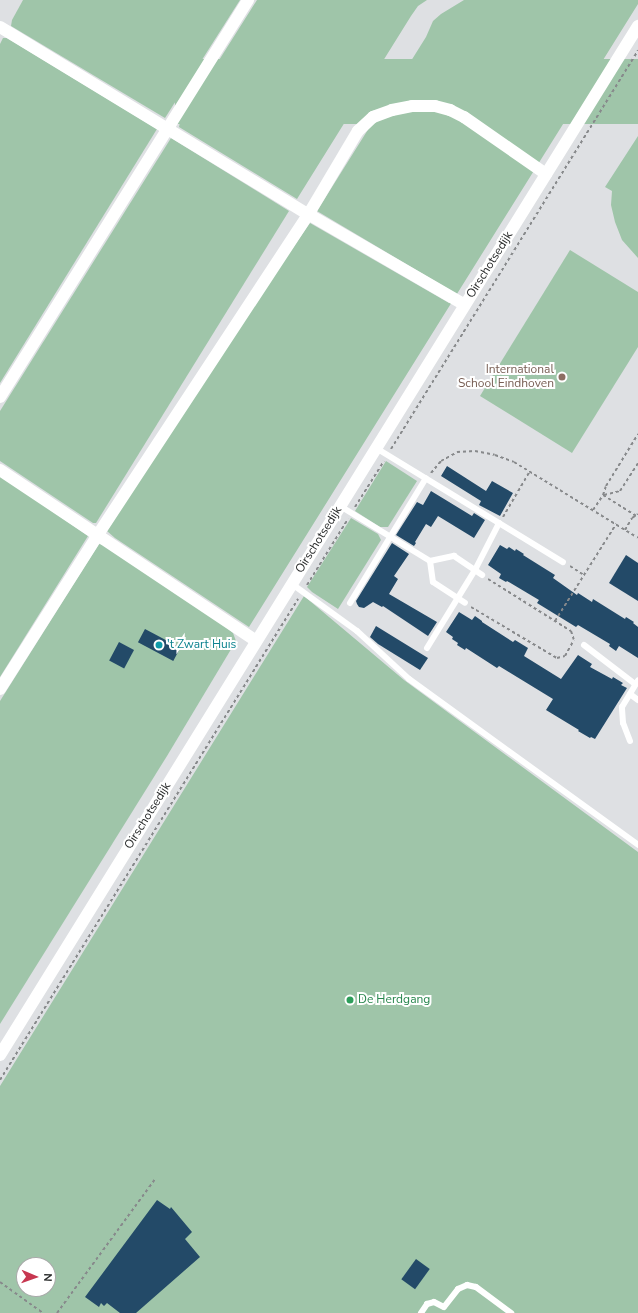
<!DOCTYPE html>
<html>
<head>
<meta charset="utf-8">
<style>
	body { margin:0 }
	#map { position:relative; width:638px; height:1313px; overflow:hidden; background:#dee0e3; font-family:"Nunito Sans",sans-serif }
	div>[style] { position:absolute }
	.green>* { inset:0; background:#9fc5a9; transform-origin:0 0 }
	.building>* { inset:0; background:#234a68; transform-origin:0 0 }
	.path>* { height:2px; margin-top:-1px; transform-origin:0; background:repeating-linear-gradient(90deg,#87898b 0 3px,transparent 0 6px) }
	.service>* { height:6px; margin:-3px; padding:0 3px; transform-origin:3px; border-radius:3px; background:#fff }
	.minor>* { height:12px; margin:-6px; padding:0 6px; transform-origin:6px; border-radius:6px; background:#fff }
	.dots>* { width:11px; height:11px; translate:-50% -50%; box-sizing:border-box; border:2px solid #fff; border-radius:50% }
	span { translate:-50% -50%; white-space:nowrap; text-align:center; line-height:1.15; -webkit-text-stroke:4px #fff; paint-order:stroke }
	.street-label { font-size:12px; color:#282a2a }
	.education-label { font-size:12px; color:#785e54 }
	.right { translate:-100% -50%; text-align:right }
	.culture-label { font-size:12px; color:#0d838f }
	.left { translate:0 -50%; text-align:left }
	.leisure-label { font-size:12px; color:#27864d }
	.north { position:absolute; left:16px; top:1257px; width:40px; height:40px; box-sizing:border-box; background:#fff; border:1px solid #a9aaaa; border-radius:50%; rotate:92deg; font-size:11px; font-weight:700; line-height:16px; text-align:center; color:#282a2a }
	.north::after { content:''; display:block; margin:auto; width:14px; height:18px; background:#c73750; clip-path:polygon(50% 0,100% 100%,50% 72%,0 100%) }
</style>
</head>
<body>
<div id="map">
	<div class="green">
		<div style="clip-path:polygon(23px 0,240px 0,165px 118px,11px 26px,12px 20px)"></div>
		<div style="clip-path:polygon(257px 0,427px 0,418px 6px,411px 16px,297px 199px,179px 127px,180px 122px)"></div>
		<div style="clip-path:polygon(464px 0,638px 0,638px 4px,249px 627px,115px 538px,107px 531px,205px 375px,310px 223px,449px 303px,455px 293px,317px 211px,426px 37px,433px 21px,441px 14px)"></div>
		<div style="clip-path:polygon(3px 38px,7px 38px,157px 129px,0 383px,0 44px)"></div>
		<div style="left:638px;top:59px;width:65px;height:463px;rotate:90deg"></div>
		<div style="clip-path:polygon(638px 136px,638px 258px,622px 240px,615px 222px,611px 205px,612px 191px,605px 187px)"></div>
		<div style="clip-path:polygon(171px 138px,289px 211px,96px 523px,93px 523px,0 461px,0 411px)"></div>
		<div style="clip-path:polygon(570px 250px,638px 292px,638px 347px,572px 453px,480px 396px)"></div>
		<div style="clip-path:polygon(386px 461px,417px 481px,388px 527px,380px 527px,355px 511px)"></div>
		<div style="clip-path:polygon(0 475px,88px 536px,0 677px)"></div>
		<div style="clip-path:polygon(351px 518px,378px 534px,381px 540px,338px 609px,312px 592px,307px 587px)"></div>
		<div style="clip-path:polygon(99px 544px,104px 545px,226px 627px,233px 633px,236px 641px,167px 756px,0 1024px,0 701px)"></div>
		<div style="clip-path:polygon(evenodd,304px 596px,404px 680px,638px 852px,638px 1313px,0 1313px,0 1086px,304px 596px,24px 1265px,48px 1265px,48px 1289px,24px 1289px,24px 1265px)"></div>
	</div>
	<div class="building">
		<div style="clip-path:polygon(447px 466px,486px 491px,492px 481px,513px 493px,500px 516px,479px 505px,481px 501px,441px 476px)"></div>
		<div style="clip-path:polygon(431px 491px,472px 516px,474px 513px,485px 520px,474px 538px,438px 516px,431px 527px,426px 524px,415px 542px,416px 543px,414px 546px,396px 535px,417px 502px,423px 505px)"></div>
		<div style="clip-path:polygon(392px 543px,409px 554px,394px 576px,398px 579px,389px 594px,437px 622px,428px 636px,383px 606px,382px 607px,373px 602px,364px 608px,359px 607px,357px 604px,356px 601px)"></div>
		<div style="clip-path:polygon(500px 545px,507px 549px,509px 547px,515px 551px,516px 549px,524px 554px,523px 555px,555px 575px,553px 578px,577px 595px,578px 593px,592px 602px,593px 599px,625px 619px,626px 617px,634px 622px,633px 623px,638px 627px,638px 658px,619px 646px,616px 651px,609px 646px,610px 644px,578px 625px,576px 627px,537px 603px,539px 600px,507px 581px,506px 582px,499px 578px,501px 574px,488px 565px)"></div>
		<div style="clip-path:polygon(626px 555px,638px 563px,638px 601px,609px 583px)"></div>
		<div style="clip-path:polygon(459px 612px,472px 620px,475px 616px,482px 621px,482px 622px,513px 642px,515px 640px,528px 648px,524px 656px,561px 679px,578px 655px,592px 664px,590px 667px,612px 679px,613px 677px,623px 683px,621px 685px,627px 688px,595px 739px,591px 737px,590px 738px,578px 731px,579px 730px,546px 710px,553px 699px,499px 666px,497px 668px,466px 648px,465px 650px,457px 645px,458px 643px,452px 639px,453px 637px,446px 632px)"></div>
		<div style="clip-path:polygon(376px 626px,428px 658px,420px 670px,378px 644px,370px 637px)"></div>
		<div style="left:145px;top:629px;width:40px;height:15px;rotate:28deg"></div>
		<div style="left:119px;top:642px;width:17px;height:21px;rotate:28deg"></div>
		<div style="clip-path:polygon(157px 1200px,170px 1209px,171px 1207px,192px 1232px,185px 1239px,200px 1257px,136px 1313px,120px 1313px,107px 1303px,104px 1306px,101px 1303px,99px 1307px,85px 1297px)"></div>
		<div style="left:416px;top:1259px;width:17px;height:25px;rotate:36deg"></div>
	</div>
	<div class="path">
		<div style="left:391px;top:449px;width:469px;rotate:-58.2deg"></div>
		<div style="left:431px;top:473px;width:16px;rotate:-50deg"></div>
		<div style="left:441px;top:461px;width:18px;rotate:-29deg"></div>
		<div style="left:457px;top:452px;width:18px;rotate:-3deg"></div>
		<div style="left:475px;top:451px;width:20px;rotate:11deg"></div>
		<div style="left:495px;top:455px;width:20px;rotate:20deg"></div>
		<div style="left:514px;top:462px;width:145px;rotate:31.5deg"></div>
		<div style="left:603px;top:495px;width:41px;rotate:32.2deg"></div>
		<div style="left:604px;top:495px;width:16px;rotate:-14deg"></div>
		<div style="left:620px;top:491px;width:33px;rotate:-57deg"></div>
		<div style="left:355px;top:507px;width:54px;rotate:-57.8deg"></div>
		<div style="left:593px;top:510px;width:18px;rotate:-56deg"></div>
		<div style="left:603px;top:495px;width:9px;rotate:-72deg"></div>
		<div style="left:606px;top:486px;width:61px;rotate:-58.4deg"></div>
		<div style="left:503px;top:517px;width:53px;rotate:-59.6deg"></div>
		<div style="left:625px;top:530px;width:14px;rotate:-60deg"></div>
		<div style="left:632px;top:518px;width:7px;rotate:-34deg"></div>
		<div style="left:570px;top:566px;width:17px;rotate:33deg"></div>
		<div style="left:488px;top:579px;width:98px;rotate:32.1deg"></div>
		<div style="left:571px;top:631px;width:9px;rotate:72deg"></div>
		<div style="left:307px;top:585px;width:78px;rotate:-58.2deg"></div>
		<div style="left:471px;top:607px;width:100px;rotate:30.7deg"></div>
		<div style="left:557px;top:658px;width:8px;rotate:-14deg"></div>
		<div style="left:565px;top:656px;width:18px;rotate:-61deg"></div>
		<div style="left:555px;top:621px;width:115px;rotate:-57.8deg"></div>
		<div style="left:0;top:1080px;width:566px;rotate:-58.22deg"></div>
		<div style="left:0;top:1282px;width:53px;rotate:35.8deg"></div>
		<div style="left:57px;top:1313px;width:166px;rotate:-53.8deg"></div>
	</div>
	<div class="service">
		<div style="left:376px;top:448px;width:219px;rotate:31.4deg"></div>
		<div style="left:340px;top:506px;width:105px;rotate:31.4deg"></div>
		<div style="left:430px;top:561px;width:25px;rotate:-12deg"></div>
		<div style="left:454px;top:556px;width:34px;rotate:34deg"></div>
		<div style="left:430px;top:561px;width:21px;rotate:82deg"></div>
		<div style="left:433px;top:582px;width:38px;rotate:33deg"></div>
		<div style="left:292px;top:584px;width:80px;rotate:35.9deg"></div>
		<div style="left:357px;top:631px;width:71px;rotate:42.7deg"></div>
		<div style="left:409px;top:679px;width:283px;rotate:35.9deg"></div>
		<div style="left:350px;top:603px;width:146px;rotate:-58.7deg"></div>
		<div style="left:584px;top:645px;width:64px;rotate:37.4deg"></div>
		<div style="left:427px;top:648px;width:92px;rotate:-58.4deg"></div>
		<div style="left:475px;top:570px;width:53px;rotate:-62.9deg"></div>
		<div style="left:630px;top:694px;width:10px;rotate:37deg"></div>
		<div style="left:630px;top:741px;width:19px;rotate:-111deg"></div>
		<div style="left:623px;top:723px;width:16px;rotate:-94deg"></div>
		<div style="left:622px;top:707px;width:31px;rotate:-59deg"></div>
		<div style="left:421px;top:1313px;width:11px;rotate:-56deg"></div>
		<div style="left:427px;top:1304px;width:7px;rotate:-16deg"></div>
		<div style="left:434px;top:1302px;width:11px;rotate:27deg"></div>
		<div style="left:444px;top:1307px;width:23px;rotate:-52deg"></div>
		<div style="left:458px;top:1289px;width:10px;rotate:-24deg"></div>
		<div style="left:467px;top:1285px;width:9px;rotate:13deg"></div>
		<div style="left:476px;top:1287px;width:44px;rotate:36.6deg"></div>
	</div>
	<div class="minor">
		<div style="left:0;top:27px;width:360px;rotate:31.3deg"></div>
		<div style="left:308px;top:214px;width:181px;rotate:30.1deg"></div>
		<div style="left:0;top:397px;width:468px;rotate:-58deg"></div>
		<div style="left:0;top:470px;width:308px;rotate:33.7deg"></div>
		<div style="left:0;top:689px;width:181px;rotate:-57.6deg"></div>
		<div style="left:97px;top:536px;width:390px;rotate:-56.7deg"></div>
		<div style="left:311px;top:210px;width:92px;rotate:-59.3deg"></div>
		<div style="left:358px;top:131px;width:21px;rotate:-43deg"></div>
		<div style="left:373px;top:117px;width:20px;rotate:-20deg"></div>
		<div style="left:392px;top:110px;width:20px;rotate:-11deg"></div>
		<div style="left:412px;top:106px;width:23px"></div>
		<div style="left:435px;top:106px;width:16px;rotate:15deg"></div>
		<div style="left:450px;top:110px;width:16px;rotate:27deg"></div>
		<div style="left:464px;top:117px;width:100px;rotate:34.8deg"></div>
		<div style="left:0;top:1055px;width:1211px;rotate:-58.2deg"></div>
	</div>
	<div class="dots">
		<div style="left:562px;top:377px;background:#8d6e63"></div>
		<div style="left:159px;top:645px;background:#0f9aa8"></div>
		<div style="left:350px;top:1000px;background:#2e9e5b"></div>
	</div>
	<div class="street-label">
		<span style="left:490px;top:265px;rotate:-58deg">Oirschotsedijk</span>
		<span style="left:319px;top:540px;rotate:-58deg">Oirschotsedijk</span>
		<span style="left:148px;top:816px;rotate:-58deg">Oirschotsedijk</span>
	</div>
	<div class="education-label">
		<span class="right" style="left:554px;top:377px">International<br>School Eindhoven</span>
	</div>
	<div class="culture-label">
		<span class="left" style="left:167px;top:645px">'t Zwart Huis</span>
	</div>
	<div class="leisure-label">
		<span class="left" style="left:358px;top:1000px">De Herdgang</span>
	</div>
	<div class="north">N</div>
</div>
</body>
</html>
